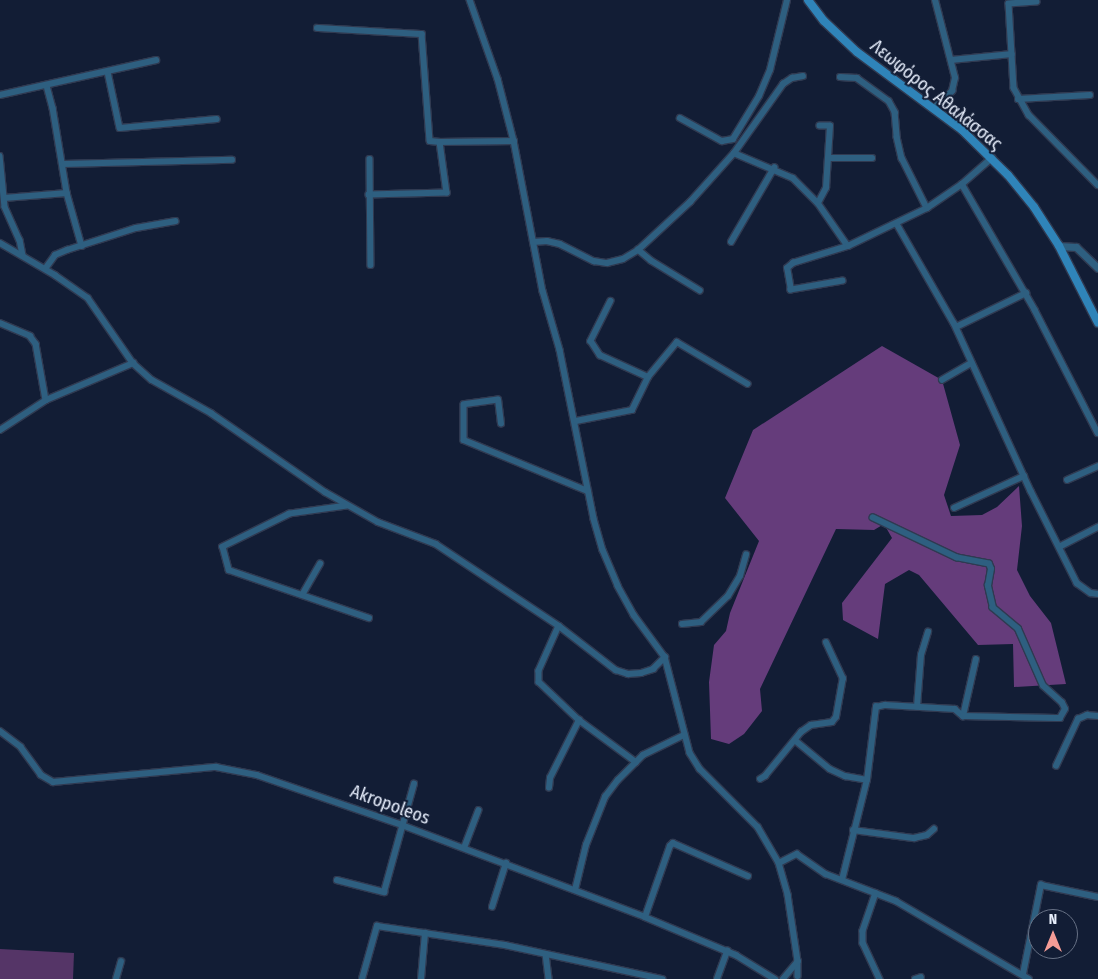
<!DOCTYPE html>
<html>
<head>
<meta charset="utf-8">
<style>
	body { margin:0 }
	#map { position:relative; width:1098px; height:979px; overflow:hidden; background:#121d35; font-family:"Fira Sans Condensed",sans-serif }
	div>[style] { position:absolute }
	.green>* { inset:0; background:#553567 }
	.forest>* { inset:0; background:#653c7b }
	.roads { filter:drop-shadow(1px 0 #303a51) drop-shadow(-1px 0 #303a51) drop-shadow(0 1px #303a51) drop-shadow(0 -1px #303a51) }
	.minor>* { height:5.5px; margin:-2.75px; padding:0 2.75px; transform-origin:2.75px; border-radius:2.75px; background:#2e5f80 }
	.tertiary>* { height:7px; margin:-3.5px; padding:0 3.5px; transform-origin:3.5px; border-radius:3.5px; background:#2e5f80 }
	.secondary>* { height:8px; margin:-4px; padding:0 4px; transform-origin:4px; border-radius:4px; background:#2f84b9 }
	span { translate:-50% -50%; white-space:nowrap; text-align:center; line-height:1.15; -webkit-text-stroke:4px #121d35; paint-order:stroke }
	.street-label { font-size:18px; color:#e7eefc }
	.north { position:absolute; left:1028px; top:909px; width:50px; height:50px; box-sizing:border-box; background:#121d35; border:1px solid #677185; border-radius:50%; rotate:0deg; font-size:14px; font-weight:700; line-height:20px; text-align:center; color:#e7eefc }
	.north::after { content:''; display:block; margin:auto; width:18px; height:22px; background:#f59c96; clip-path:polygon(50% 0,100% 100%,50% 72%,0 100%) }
</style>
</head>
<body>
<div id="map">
	<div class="green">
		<div style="clip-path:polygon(0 949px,74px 953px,73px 979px,0 979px)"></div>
	</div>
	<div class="forest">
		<div style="clip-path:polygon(882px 346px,942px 380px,960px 445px,944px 495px,951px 516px,982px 515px,997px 507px,1019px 486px,1022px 526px,1017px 570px,1030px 596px,1051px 623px,1066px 684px,1014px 687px,1013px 644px,978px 645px,919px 575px,909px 570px,885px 584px,878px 639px,843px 620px,842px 603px,892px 538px,884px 524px,874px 530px,836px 529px,760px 689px,762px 711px,744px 734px,729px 744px,711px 739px,709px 682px,714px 645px,726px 631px,730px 613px,759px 541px,725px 498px,753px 430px)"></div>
	</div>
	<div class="roads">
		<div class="minor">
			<div style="left:470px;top:0;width:84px;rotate:70.5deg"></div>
			<div style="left:498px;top:79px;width:64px;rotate:75.5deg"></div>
			<div style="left:514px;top:141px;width:153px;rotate:79.1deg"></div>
			<div style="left:543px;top:291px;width:61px;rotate:73.9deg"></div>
			<div style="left:560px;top:350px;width:172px;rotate:78.6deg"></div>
			<div style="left:594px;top:519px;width:32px;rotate:74deg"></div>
			<div style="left:603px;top:550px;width:39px;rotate:67deg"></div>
			<div style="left:618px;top:586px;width:33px;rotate:61deg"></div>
			<div style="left:634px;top:615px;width:52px;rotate:53.6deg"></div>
			<div style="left:665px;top:657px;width:99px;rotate:75.4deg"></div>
			<div style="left:690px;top:753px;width:19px;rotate:58deg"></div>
			<div style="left:700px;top:769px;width:82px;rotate:45deg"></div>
			<div style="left:758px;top:827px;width:42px;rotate:59.7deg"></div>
			<div style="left:779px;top:863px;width:33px;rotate:74deg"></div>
			<div style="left:788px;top:895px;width:67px;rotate:81.4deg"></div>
			<div style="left:798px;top:961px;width:15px;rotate:90deg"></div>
			<div style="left:1037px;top:2px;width:28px;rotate:176deg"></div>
			<div style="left:1009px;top:4px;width:84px;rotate:86.6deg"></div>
			<div style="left:1014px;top:88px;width:31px;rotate:61deg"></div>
			<div style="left:1029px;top:115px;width:98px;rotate:45.4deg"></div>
			<div style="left:317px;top:28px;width:105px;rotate:3.3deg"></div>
			<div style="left:422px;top:34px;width:107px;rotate:85.7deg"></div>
			<div style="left:430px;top:141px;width:10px;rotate:6deg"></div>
			<div style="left:440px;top:142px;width:51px;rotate:82.2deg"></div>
			<div style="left:447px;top:193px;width:78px;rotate:178.5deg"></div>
			<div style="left:951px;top:60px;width:61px;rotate:-5.6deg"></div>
			<div style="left:108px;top:72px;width:57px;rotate:77.9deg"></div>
			<div style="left:120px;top:128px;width:97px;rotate:-5.3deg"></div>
			<div style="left:840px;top:77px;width:17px;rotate:3deg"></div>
			<div style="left:857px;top:78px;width:39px;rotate:36deg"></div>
			<div style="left:889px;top:101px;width:13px;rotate:61deg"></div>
			<div style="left:895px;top:112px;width:25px;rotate:85deg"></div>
			<div style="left:897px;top:137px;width:22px;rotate:77deg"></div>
			<div style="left:902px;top:158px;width:56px;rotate:63.4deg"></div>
			<div style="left:47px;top:86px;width:23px;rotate:75deg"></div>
			<div style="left:53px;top:108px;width:86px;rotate:80.6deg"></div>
			<div style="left:67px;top:193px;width:55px;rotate:74.2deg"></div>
			<div style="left:0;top:95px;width:160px;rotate:-12.6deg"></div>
			<div style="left:1018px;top:99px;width:72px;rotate:-3.2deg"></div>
			<div style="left:934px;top:108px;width:25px;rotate:-43deg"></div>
			<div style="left:952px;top:91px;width:13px;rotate:-77deg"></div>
			<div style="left:955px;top:78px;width:81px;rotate:-104.4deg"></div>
			<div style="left:680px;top:118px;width:48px;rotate:28.7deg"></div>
			<div style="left:722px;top:141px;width:11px;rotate:-10deg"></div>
			<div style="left:733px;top:139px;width:50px;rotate:-58.8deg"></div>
			<div style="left:759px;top:96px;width:28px;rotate:-67deg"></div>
			<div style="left:770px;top:70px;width:72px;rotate:-76.3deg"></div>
			<div style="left:440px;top:142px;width:74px;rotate:-0.8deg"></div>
			<div style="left:734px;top:153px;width:64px;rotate:23deg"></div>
			<div style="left:793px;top:178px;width:35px;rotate:45deg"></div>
			<div style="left:818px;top:203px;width:52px;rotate:55.1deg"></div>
			<div style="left:0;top:156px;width:51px;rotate:84.4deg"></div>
			<div style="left:5px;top:207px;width:36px;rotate:66deg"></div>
			<div style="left:20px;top:240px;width:16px;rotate:79deg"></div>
			<div style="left:828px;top:158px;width:44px"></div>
			<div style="left:370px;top:159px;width:106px;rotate:89.5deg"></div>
			<div style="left:63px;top:164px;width:169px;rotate:-1.4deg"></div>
			<div style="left:962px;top:184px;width:146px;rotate:59.9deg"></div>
			<div style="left:1035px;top:310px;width:138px;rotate:62.9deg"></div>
			<div style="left:4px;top:198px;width:63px;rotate:-4.5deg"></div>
			<div style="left:818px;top:203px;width:17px;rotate:-62deg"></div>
			<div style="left:826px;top:188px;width:62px;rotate:-86.3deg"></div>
			<div style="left:830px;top:126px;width:10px;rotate:180deg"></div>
			<div style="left:897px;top:224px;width:114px;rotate:60.1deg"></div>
			<div style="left:954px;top:323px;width:185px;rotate:65.4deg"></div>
			<div style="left:1031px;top:491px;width:103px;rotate:63.4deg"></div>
			<div style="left:1077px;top:583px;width:17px;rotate:36deg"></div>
			<div style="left:1091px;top:593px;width:7px;rotate:8deg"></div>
			<div style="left:533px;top:242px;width:14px;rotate:-4deg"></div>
			<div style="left:547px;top:241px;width:13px;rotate:13deg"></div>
			<div style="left:560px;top:244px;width:38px;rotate:27deg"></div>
			<div style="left:594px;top:261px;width:13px;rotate:9deg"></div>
			<div style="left:607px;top:263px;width:16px;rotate:-14deg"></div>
			<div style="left:623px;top:259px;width:17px;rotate:-31deg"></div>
			<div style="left:731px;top:242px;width:86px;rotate:-59.8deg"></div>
			<div style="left:0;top:243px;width:64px;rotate:30.2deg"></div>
			<div style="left:55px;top:275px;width:40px;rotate:34.9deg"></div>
			<div style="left:88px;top:298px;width:79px;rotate:55.3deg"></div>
			<div style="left:133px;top:363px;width:25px;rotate:42deg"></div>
			<div style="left:152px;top:380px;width:68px;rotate:29.2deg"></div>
			<div style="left:211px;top:413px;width:139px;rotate:34.7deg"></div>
			<div style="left:325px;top:492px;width:61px;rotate:29.5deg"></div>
			<div style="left:378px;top:522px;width:62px;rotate:20.8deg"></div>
			<div style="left:436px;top:544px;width:148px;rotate:33.7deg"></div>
			<div style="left:559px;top:626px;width:72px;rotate:37.7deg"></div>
			<div style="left:616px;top:670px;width:13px;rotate:18deg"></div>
			<div style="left:628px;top:674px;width:13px;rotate:-4deg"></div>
			<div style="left:641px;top:673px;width:13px;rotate:-18deg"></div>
			<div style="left:653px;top:669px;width:17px;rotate:-45deg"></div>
			<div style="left:45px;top:269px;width:17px;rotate:-54deg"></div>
			<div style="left:55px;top:255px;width:13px;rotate:-23deg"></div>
			<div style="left:67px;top:250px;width:72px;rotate:-17.7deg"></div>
			<div style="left:136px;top:228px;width:40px;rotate:-10deg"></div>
			<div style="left:843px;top:281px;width:53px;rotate:170.2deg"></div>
			<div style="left:791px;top:290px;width:22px;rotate:-100deg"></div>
			<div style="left:787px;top:268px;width:8px;rotate:-40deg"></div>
			<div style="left:793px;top:263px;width:58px;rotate:-17.2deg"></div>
			<div style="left:848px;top:246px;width:88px;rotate:-25.7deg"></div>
			<div style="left:927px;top:208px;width:42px;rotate:-34.4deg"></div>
			<div style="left:962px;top:184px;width:40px;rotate:-41deg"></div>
			<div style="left:700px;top:291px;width:57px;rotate:-148.5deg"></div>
			<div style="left:651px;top:261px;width:17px;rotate:-140deg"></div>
			<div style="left:638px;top:250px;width:71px;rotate:-42.7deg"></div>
			<div style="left:690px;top:202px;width:66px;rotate:-48.1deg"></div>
			<div style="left:734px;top:153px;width:85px;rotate:-54.6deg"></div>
			<div style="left:783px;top:84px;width:11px;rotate:-34deg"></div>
			<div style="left:792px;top:78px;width:11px;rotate:-10deg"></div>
			<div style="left:611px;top:301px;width:45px;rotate:116.6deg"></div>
			<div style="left:591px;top:341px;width:17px;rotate:57deg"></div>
			<div style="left:600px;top:355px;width:53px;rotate:24.6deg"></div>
			<div style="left:0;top:323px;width:33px;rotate:23deg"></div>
			<div style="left:30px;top:336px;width:10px;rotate:53deg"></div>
			<div style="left:36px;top:344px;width:57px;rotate:79.9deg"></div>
			<div style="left:956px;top:327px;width:78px;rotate:-25.9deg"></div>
			<div style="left:942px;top:380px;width:34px;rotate:-30deg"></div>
			<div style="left:576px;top:421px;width:57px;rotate:-11.1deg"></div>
			<div style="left:632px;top:410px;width:37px;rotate:-64deg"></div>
			<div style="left:648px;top:377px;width:45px;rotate:-50.4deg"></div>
			<div style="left:677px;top:342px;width:82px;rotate:30.6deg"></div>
			<div style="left:501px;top:424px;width:24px;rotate:-97deg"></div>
			<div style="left:498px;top:400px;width:34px;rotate:172deg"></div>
			<div style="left:464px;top:405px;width:35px;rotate:90deg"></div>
			<div style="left:464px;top:440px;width:134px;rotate:22.4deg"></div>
			<div style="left:0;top:430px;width:55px;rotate:-33.1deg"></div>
			<div style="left:46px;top:400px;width:95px;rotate:-23deg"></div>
			<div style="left:1067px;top:480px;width:34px;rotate:-24deg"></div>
			<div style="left:347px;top:506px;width:58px;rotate:172deg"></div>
			<div style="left:290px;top:514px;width:75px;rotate:153.8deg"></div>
			<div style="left:223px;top:547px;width:24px;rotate:75deg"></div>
			<div style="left:229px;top:570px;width:148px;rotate:18.9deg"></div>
			<div style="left:954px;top:508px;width:77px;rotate:-24.6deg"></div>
			<div style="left:1059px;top:547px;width:44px;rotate:-27.1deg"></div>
			<div style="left:302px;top:595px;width:36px;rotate:-60deg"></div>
			<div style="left:682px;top:624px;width:19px;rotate:-6deg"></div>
			<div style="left:701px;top:622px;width:37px;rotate:-44deg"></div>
			<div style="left:728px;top:596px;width:23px;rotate:-59deg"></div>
			<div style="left:740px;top:576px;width:22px;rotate:-74deg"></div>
			<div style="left:559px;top:626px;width:49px;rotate:114deg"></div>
			<div style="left:539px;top:671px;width:11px;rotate:90deg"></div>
			<div style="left:539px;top:682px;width:55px;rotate:43.5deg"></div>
			<div style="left:579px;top:720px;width:71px;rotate:36.4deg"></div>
			<div style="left:917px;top:707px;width:52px;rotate:-85.6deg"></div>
			<div style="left:921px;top:655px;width:24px;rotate:-73deg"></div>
			<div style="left:963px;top:716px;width:58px;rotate:-77.2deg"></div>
			<div style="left:0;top:731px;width:26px;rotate:37deg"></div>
			<div style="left:21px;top:747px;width:34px;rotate:54deg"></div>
			<div style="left:41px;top:775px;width:14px;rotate:30deg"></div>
			<div style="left:53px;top:782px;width:164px;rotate:-5.3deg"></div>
			<div style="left:216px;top:767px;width:42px;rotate:11deg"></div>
			<div style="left:257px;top:775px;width:153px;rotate:19deg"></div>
			<div style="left:402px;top:825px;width:260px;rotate:20.7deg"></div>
			<div style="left:645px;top:917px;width:99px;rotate:22.7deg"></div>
			<div style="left:736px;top:955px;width:46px;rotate:31.6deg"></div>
			<div style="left:795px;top:740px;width:45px;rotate:39.6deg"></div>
			<div style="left:830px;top:769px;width:17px;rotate:25deg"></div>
			<div style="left:845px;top:776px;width:22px;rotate:10deg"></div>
			<div style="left:1056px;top:766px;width:52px;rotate:-64.9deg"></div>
			<div style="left:1078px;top:719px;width:10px;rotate:-24deg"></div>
			<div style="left:1087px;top:715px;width:11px;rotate:5deg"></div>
			<div style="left:760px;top:779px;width:6px;rotate:-31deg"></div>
			<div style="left:765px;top:776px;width:57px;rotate:-50.7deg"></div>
			<div style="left:801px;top:732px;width:12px;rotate:-35deg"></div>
			<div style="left:811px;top:725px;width:21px;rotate:-8deg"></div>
			<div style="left:832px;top:722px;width:6px;rotate:-51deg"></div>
			<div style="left:836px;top:717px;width:39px;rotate:-80deg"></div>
			<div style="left:843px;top:679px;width:40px;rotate:-115deg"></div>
			<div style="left:549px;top:788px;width:10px;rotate:-84deg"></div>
			<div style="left:550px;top:778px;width:65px;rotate:-63.4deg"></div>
			<div style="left:853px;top:830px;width:62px;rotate:7.5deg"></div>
			<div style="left:914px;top:838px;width:13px;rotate:-13deg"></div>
			<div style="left:927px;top:835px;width:9px;rotate:-41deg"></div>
			<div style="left:464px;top:848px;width:40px;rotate:-69deg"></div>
			<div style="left:779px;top:863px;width:20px;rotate:-27deg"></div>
			<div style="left:797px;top:854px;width:35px;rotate:35deg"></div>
			<div style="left:826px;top:874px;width:75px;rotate:21.1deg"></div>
			<div style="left:896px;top:901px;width:154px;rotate:30.4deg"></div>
			<div style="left:337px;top:880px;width:49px;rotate:14.3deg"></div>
			<div style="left:384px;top:892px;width:112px;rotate:-74.5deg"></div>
			<div style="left:842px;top:880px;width:103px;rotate:-76deg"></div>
			<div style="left:867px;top:780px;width:74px;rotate:-83deg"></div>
			<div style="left:876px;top:707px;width:9px;rotate:-13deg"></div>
			<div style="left:885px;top:705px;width:70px;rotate:3.3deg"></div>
			<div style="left:955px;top:709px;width:11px;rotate:41deg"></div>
			<div style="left:963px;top:716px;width:93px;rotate:1.2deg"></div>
			<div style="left:1056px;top:718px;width:4px"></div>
			<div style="left:1060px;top:718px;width:10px;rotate:-61deg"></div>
			<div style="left:1065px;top:709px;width:7px;rotate:-117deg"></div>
			<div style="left:1062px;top:703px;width:25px;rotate:-138deg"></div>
			<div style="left:1043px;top:686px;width:62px;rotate:-113.7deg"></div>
			<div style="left:1018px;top:629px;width:33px;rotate:-140deg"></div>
			<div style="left:993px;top:608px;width:23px;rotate:-103deg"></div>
			<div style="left:988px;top:586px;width:17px;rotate:-80deg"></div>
			<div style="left:991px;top:569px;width:5px;rotate:-112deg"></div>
			<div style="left:989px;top:564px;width:33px;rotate:-169deg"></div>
			<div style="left:957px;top:558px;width:93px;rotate:-154.5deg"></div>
			<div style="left:575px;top:890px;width:46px;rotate:-76.3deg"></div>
			<div style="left:586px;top:845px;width:52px;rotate:-68.4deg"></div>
			<div style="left:605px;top:797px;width:21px;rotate:-53deg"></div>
			<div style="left:618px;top:780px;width:35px;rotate:-45deg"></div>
			<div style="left:643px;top:755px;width:46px;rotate:-26deg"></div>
			<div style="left:876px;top:893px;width:40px;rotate:108.9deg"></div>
			<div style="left:863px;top:931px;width:12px;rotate:90deg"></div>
			<div style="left:863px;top:943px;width:40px;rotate:65deg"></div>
			<div style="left:492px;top:907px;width:46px;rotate:-72.3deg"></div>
			<div style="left:645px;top:917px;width:75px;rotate:-70.6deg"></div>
			<div style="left:670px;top:846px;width:4px;rotate:-45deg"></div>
			<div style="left:673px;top:843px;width:82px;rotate:23.7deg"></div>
			<div style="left:546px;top:954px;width:25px;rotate:83deg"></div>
			<div style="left:1023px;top:974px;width:91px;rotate:-78.6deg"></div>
			<div style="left:1041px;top:885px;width:58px;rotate:11.9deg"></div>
			<div style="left:116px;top:979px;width:18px;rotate:-74deg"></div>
			<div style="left:362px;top:979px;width:55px;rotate:-74.2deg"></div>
			<div style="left:377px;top:926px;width:129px;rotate:8.4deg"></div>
			<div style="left:505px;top:945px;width:161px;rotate:12.2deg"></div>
			<div style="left:421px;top:979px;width:46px;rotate:-85deg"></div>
			<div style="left:717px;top:979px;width:30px;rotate:-70deg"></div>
			<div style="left:783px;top:979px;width:23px;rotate:-50deg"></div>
			<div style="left:915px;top:979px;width:6px;rotate:-18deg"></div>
		</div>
		<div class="tertiary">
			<div style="left:1059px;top:246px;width:17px;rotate:3deg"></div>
			<div style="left:1076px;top:247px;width:30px;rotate:44deg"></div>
		</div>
		<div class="secondary">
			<div style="left:808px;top:0;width:26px;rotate:53deg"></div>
			<div style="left:824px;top:21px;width:45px;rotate:43.2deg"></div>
			<div style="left:857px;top:52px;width:131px;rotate:36.6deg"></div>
			<div style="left:962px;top:130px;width:64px;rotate:44.4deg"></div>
			<div style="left:1008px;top:175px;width:41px;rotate:50.9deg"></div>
			<div style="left:1034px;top:207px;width:46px;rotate:57.3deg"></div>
			<div style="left:1059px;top:246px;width:86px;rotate:63.1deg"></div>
		</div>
	</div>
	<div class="street-label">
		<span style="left:936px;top:95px;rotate:39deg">Λεωφόρος Αθαλάσσας</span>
		<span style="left:390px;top:805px;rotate:20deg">Akropoleos</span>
	</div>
	<div class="north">N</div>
</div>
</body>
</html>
